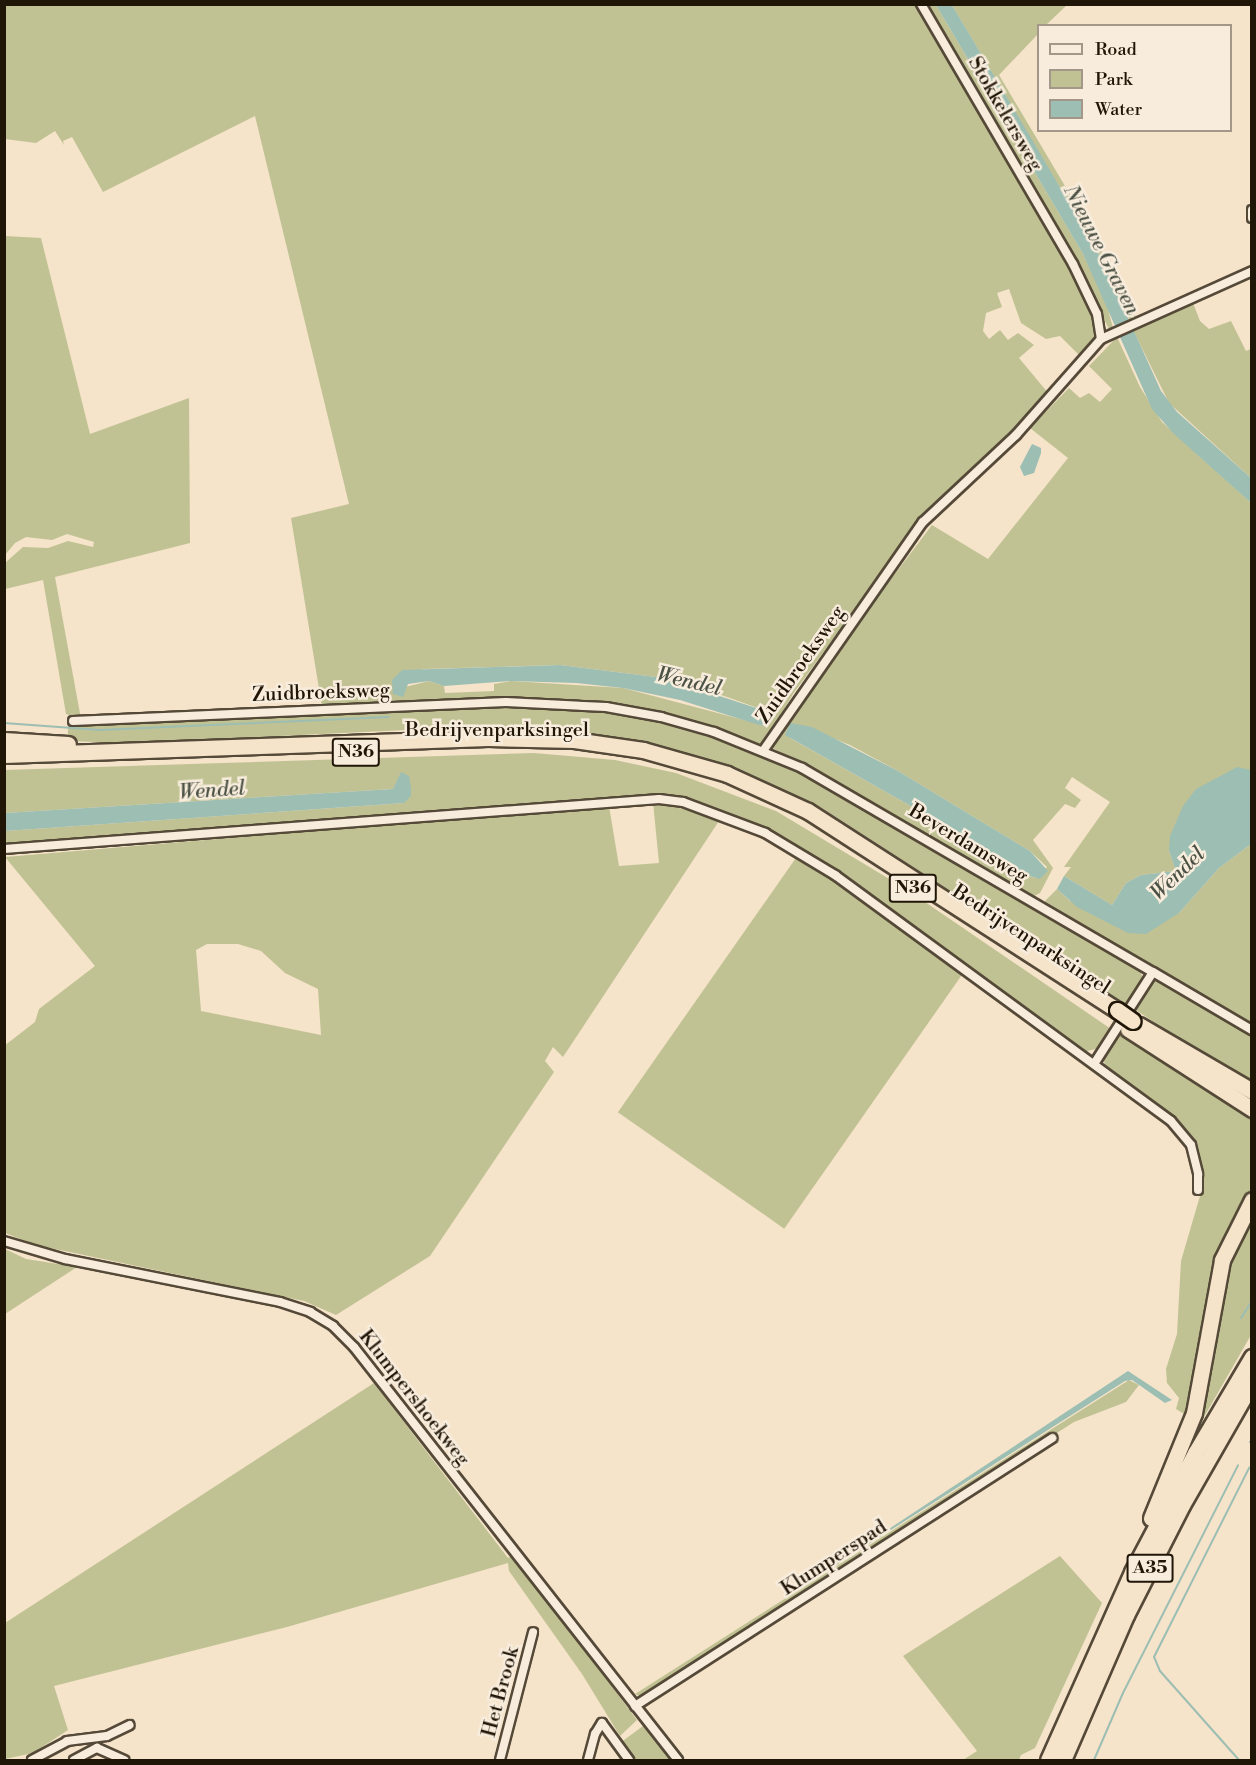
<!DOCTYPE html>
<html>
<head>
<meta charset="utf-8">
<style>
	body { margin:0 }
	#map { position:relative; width:1256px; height:1765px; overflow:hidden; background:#f5e3ca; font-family:"Libre Bodoni",serif }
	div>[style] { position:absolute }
	.green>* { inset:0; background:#c1c293; transform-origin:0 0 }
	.water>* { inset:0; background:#9cbeb3 }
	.stream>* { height:2px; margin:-1px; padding:0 1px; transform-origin:1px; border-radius:1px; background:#9cbeb3 }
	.roads { filter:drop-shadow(2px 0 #554938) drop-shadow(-2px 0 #554938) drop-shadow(0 2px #554938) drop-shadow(0 -2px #554938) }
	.street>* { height:8px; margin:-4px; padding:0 4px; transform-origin:4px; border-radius:4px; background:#f8eddd }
	.highway>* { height:15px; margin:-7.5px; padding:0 7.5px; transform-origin:7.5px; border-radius:7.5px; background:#f5e3ca }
	.bridges { filter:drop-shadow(2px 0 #201608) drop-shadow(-2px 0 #201608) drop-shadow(0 2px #201608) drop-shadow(0 -2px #201608) }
	.highway-bridge>* { height:15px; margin:-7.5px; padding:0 7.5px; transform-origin:7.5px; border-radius:7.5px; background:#f5e3ca }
	span { translate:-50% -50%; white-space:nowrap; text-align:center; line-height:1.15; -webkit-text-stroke:5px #f8eddd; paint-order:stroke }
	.shield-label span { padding:2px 4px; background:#f8eddd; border:2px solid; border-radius:4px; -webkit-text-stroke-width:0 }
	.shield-label { font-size:18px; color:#201608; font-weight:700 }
	.street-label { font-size:20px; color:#201608 }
	.water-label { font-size:21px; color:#4b5144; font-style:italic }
	.frame { position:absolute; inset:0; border:6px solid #201608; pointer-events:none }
	.legend { position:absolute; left:1037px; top:24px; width:195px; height:108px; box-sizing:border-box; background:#f8eddd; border:2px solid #a29788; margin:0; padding:8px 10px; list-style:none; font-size:18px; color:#201608 }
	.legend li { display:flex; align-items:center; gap:12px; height:30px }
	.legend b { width:30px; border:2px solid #a29788 }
</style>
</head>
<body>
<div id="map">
	<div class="green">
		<div style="clip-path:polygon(evenodd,5px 5px,915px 5px,1074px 273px,1098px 327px,1097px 337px,1082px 358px,1060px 336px,1046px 339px,1021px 323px,1009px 289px,997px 293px,1002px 307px,986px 313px,983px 331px,989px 339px,1000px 330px,1008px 340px,1018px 333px,1034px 345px,1019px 358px,1049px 394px,921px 518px,793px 694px,762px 746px,693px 723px,562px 700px,322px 707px,291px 518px,349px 504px,255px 116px,103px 192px,72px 137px,63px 141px,64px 145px,55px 131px,36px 143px,5px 139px,5px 5px,560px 665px,664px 678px,699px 687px,769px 712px,767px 726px,623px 688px,511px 681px,494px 684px,494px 691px,445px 693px,444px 686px,429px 681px,405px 687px,392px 680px,424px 669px,560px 665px)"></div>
		<div style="clip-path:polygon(926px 5px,936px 5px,1083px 254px,1106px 302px,1113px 328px,1109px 329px,1068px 246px)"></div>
		<div style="clip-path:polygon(952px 5px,1067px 5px,1046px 25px,1038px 26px,1038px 34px,999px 75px,1087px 223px,1136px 319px,1130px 321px,1100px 256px)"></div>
		<div style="clip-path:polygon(5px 236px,41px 238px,90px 434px,189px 398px,190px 543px,55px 577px,81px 719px,66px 714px,43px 580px,5px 589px,5px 563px,23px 547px,48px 548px,68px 541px,93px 547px,94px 542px,67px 534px,52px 540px,26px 537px,15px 543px,5px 555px)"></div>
		<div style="clip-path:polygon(1193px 303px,1200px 321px,1209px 329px,1231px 321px,1246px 351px,1251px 349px,1251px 478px,1169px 403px,1133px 330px)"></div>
		<div style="clip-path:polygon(evenodd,1117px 337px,1140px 387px,1162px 422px,1251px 503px,1251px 770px,1169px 851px,1176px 871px,1141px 875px,1126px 883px,1112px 905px,1064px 876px,1071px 867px,1064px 867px,1110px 802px,1072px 777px,1065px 788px,1081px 800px,1075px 808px,1065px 804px,1033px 840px,1053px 868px,1040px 893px,1032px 897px,771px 747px,777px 730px,932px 525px,988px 559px,1068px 458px,1030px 428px,1069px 388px,1080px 398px,1089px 393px,1100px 402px,1112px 389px,1089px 366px,1117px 337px,802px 726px,850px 745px,898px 771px,1030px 851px,1047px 867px,1036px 878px,1016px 872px,925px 814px,790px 738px,802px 726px)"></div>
		<div style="clip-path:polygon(506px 704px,632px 713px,755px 749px,809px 773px,1137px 967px,1144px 979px,1129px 1006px,822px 808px,733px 766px,646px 742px,518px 729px,427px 729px,130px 743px,67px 741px,69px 721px)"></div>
		<div style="clip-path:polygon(534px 753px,615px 760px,676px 773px,776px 811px,906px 889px,1111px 1029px,1100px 1048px,1083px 1052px,823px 863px,766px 831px,683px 800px,5px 846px,5px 831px,404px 803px,397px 783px,393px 789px,5px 813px,4px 770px)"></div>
		<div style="clip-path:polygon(evenodd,653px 802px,721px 818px,563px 1057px,553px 1047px,545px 1061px,554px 1072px,430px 1256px,336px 1315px,304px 1301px,36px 1245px,5px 1233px,4px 1046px,35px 1022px,39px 1009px,95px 966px,5px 857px,609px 806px,619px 866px,659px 863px,653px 802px,238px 944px,261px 951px,285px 973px,318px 989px,321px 1035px,201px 1011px,196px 950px,207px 944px,238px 944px)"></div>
		<div style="clip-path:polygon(1251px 844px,1251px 1026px,1049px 908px,1045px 901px,1057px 889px,1070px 901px,1179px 913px,1219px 868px)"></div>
		<div style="left:798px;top:855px;width:203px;height:314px;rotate:35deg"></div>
		<div style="clip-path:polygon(1161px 980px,1251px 1033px,1251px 1087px,1133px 1008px,1150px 982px)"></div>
		<div style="clip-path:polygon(1116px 1032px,1251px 1118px,1251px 1189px,1223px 1239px,1215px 1263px,1186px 1415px,1176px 1409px,1179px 1398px,1167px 1383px,1166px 1369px,1177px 1334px,1181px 1261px,1202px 1189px,1200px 1163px,1182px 1126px,1105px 1067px,1103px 1055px)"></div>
		<div style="clip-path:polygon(1251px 1208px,1251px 1335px,1180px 1459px,1225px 1263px)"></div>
		<div style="clip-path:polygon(5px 1249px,26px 1259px,77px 1267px,5px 1314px)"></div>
		<div style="clip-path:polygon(1129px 1380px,1139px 1385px,1126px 1402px,1074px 1422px,642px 1697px,635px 1694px)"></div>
		<div style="clip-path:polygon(374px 1383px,508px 1558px,513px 1555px,637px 1720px,620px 1736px,582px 1674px,509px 1571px,508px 1563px,287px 1627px,54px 1686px,68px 1730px,33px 1753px,5px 1759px,5px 1623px)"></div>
		<div style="clip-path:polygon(1060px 1556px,1102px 1603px,1035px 1748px,1021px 1755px,1019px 1760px,963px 1760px,977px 1751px,903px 1656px)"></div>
		<div style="clip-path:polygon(643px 1726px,647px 1727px,673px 1760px,633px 1760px,620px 1743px)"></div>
	</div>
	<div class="water">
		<div style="clip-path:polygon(936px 5px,952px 5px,1037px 148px,1100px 256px,1161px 391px,1177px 412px,1251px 478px,1251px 503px,1173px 433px,1152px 409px,1083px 254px)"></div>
		<div style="clip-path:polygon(1032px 444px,1041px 448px,1041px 453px,1034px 473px,1024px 476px,1020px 467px)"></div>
		<div style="clip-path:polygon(560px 665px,664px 678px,769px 712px,772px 718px,767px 726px,759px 725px,680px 700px,623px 688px,576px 683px,511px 681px,444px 686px,429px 681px,408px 684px,403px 697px,393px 694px,392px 680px,402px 670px)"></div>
		<div style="clip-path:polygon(790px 723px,812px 727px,898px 771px,1030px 851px,1048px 871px,1040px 879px,1016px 872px,925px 814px,785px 735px)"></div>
		<div style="clip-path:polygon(1237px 767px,1251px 770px,1251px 844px,1219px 868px,1179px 913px,1146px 934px,1128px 933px,1077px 907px,1057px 889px,1064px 876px,1112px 905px,1126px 883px,1141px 875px,1176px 871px,1169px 851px,1170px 836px,1183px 806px,1196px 789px)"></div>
		<div style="clip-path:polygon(401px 772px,409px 776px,411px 788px,411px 796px,404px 803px,5px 831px,5px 813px,393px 789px)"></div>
		<div style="clip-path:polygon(1128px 1371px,1172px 1400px,1165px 1403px,1132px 1380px,1125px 1381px,795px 1591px)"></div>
	</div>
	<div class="stream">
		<div style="left:4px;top:723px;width:96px;rotate:4.2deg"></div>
		<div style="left:100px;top:730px;width:289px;rotate:-2.6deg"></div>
		<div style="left:1241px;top:1318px;width:20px;rotate:-57deg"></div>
		<div style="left:1250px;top:1442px;width:3px;rotate:-45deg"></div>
		<div style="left:1094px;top:1760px;width:73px;rotate:-66.6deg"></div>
		<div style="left:1123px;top:1693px;width:255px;rotate:-63.2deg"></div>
		<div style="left:1239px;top:1760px;width:119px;rotate:-131.6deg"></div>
		<div style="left:1160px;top:1671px;width:15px;rotate:-113deg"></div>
		<div style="left:1154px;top:1657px;width:212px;rotate:-63.3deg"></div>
	</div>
	<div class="roads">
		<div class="street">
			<div style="left:921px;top:4px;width:301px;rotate:59.7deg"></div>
			<div style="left:1073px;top:264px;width:55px;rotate:64.4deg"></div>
			<div style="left:1097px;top:314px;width:25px;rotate:81deg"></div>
			<div style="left:1252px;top:210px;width:8px;rotate:90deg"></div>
			<div style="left:73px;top:721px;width:433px;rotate:-2.5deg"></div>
			<div style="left:506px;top:702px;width:100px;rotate:2.9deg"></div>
			<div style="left:606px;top:707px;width:56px;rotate:10.3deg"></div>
			<div style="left:661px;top:717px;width:55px;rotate:15.8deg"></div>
			<div style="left:714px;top:732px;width:95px;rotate:22.2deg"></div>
			<div style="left:802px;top:768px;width:406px;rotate:30.2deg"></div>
			<div style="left:763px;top:751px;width:279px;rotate:-55.1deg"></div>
			<div style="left:923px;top:522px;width:127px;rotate:-43.1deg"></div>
			<div style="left:1016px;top:435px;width:128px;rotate:-48.5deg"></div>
			<div style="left:1101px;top:339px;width:166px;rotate:-24.2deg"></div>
			<div style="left:4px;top:849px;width:657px;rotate:-4.37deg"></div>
			<div style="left:659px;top:799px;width:24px;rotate:7deg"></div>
			<div style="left:683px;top:802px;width:88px;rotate:20.7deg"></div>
			<div style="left:765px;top:833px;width:82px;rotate:31deg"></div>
			<div style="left:835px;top:875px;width:416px;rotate:36.2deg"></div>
			<div style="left:1171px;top:1121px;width:31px;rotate:50deg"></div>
			<div style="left:1191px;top:1145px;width:30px;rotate:76deg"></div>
			<div style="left:1198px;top:1174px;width:16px;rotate:90deg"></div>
			<div style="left:1094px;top:1064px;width:109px;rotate:-57.3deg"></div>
			<div style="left:1153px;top:972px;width:115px;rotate:30.4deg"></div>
			<div style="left:4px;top:1241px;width:64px;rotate:16.4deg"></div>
			<div style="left:65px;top:1259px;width:219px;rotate:11.3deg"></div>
			<div style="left:280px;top:1302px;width:32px;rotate:18deg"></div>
			<div style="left:310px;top:1312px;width:27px;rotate:31deg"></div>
			<div style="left:333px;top:1326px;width:30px;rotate:45deg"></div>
			<div style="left:354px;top:1347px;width:525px;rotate:51.89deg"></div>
			<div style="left:635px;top:1706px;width:496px;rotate:-32.7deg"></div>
			<div style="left:32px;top:1760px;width:40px;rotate:-28deg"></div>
			<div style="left:67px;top:1741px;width:40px;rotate:-7.1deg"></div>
			<div style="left:107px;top:1736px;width:25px;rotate:-26deg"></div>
			<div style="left:74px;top:1760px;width:26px;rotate:-28deg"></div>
			<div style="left:97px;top:1748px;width:30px;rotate:24deg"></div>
			<div style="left:500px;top:1760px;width:132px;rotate:-75.5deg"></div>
			<div style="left:588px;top:1760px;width:27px;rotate:-75deg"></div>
			<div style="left:595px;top:1734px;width:13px;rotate:-58deg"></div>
			<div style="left:602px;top:1723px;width:46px;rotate:53.9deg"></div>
		</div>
		<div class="highway">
			<div style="left:4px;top:740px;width:64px;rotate:3.6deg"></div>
			<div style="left:4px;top:755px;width:484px;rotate:-2deg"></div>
			<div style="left:488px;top:738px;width:86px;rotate:1.3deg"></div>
			<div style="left:574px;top:740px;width:70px;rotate:8.2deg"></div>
			<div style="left:643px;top:750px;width:87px;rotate:15.9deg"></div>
			<div style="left:727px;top:774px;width:89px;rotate:24.6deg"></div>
			<div style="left:808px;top:811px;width:368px;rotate:32.8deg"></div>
			<div style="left:1139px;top:1025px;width:131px;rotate:30.3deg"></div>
			<div style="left:1128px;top:1029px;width:148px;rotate:32.8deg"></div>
			<div style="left:1151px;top:1518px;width:113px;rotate:-67.7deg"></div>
			<div style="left:1194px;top:1413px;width:156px;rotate:-79.6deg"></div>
			<div style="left:1222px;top:1260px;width:67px;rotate:-63.4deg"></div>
			<div style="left:1048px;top:1760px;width:206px;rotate:-65.9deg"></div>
			<div style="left:1132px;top:1572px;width:135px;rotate:-62.1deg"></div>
			<div style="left:1195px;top:1453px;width:112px;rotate:-59.3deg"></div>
			<div style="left:1063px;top:1760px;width:158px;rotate:-66.5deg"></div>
			<div style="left:1126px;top:1615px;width:123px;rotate:-63deg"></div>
			<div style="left:1182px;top:1505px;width:141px;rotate:-60.2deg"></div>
		</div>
	</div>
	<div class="bridges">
		<div class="highway-bridge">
			<div style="left:1117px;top:1010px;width:19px;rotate:35deg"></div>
		</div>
	</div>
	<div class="shield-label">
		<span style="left:356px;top:752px">N36</span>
		<span style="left:913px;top:888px">N36</span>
		<span style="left:1150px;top:1568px">A35</span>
	</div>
	<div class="street-label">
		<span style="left:1005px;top:114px;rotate:60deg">Stokkelersweg</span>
		<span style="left:801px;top:665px;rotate:-55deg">Zuidbroeksweg</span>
		<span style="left:321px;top:693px;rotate:-2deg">Zuidbroeksweg</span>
		<span style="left:497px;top:730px">Bedrijvenparksingel</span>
		<span style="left:968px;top:844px;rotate:31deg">Beverdamsweg</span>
		<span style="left:1031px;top:940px;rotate:33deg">Bedrijvenparksingel</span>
		<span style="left:414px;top:1398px;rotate:52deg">Klumpershoekweg</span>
		<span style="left:834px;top:1558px;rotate:-33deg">Klumperspad</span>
		<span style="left:501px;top:1692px;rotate:-75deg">Het Brook</span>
	</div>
	<div class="water-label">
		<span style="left:1101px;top:250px;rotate:63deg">Nieuwe Graven</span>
		<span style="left:689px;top:682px;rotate:13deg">Wendel</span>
		<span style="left:212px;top:791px;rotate:-4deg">Wendel</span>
		<span style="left:1178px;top:874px;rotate:-44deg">Wendel</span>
	</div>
	<div class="frame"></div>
	<ul class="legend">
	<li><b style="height:8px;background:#f8eddd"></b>Road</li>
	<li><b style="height:16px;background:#c1c293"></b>Park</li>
	<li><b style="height:16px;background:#9cbeb3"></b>Water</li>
	</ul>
</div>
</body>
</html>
